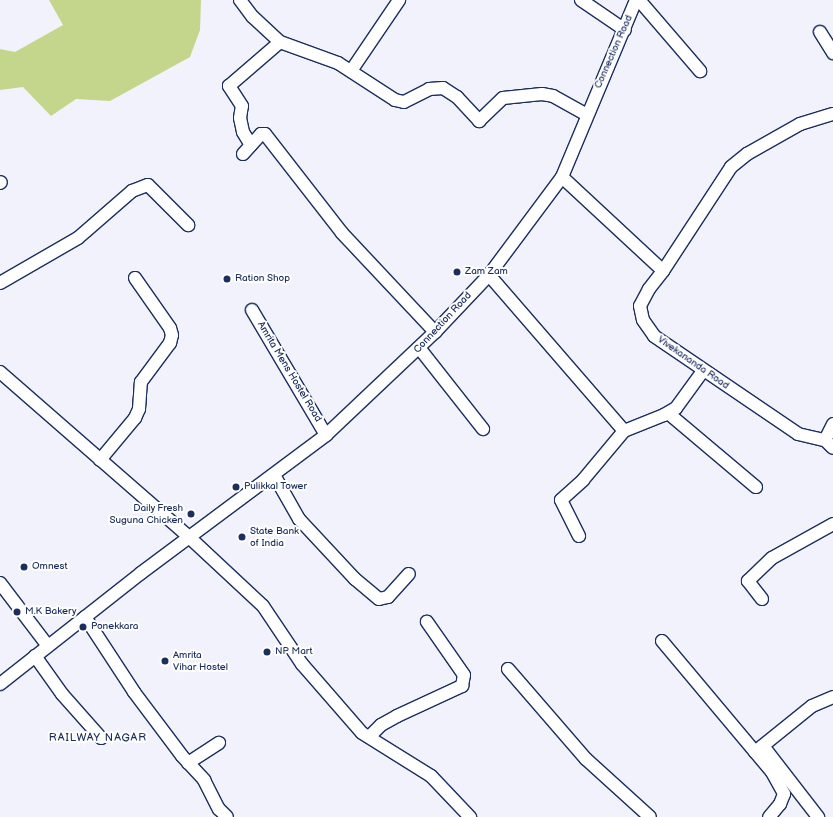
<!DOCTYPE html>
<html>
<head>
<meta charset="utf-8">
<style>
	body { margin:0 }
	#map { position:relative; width:833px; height:817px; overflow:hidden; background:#f2f2fc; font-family:"Balsamiq Sans",sans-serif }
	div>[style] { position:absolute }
	.green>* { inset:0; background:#c3d68b }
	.roads { filter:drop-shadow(1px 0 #1b2f5e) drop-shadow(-1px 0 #1b2f5e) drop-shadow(0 1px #1b2f5e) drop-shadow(0 -1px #1b2f5e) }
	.minor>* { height:12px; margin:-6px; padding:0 6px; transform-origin:6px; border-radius:6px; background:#fff }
	.dots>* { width:11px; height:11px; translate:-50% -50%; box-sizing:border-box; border:2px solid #fff; border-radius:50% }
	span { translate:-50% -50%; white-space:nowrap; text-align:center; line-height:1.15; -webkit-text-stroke:4px #fff; paint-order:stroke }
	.street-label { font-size:10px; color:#1b2f5e }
	.poi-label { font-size:10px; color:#1b2f5e }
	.left { translate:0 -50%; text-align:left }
	.right { translate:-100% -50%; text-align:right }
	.neighbourhood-label { font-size:11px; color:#1b2f5e; letter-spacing:1px }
</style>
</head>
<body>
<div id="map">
	<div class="green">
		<div style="clip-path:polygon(49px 0,201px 0,200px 30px,190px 57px,110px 101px,76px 99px,51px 116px,23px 87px,0 90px,0 49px,15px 52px,63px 25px)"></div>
	</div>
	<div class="roads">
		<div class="minor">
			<div style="left:240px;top:0;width:21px;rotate:53deg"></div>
			<div style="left:253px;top:17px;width:37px;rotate:43deg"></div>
			<div style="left:280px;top:42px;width:62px;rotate:19.9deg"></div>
			<div style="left:338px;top:63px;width:68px;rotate:33deg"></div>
			<div style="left:395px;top:100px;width:9px;rotate:13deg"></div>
			<div style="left:404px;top:102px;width:28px;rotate:-27deg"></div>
			<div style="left:429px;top:89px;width:14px;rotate:-4deg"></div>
			<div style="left:443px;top:88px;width:17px;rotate:33deg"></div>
			<div style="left:457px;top:97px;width:33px;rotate:47deg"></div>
			<div style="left:479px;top:121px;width:33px;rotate:-44deg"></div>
			<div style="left:503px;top:98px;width:39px;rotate:-6deg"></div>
			<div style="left:542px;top:94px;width:11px;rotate:10deg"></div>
			<div style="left:553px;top:96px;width:38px;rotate:29deg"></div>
			<div style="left:581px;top:0;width:53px;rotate:34.3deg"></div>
			<div style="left:639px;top:0;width:94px;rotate:49.3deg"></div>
			<div style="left:820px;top:32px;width:25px;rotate:58deg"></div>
			<div style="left:351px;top:71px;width:86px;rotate:-55.9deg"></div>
			<div style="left:251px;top:145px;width:15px;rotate:-122deg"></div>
			<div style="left:243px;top:132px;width:14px;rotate:-102deg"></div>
			<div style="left:240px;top:118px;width:12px;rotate:-81deg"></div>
			<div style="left:242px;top:106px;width:24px;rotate:-123deg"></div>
			<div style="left:229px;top:86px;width:67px;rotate:-40.8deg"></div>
			<div style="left:243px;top:154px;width:27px;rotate:-48deg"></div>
			<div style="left:261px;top:134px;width:4px"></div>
			<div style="left:265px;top:134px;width:125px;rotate:52.1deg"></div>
			<div style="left:342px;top:233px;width:136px;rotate:46.8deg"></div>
			<div style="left:562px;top:177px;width:138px;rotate:42.9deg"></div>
			<div style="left:663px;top:271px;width:23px;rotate:128deg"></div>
			<div style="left:649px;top:289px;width:19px;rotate:118deg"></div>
			<div style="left:640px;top:306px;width:14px;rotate:78deg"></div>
			<div style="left:643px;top:320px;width:19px;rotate:55deg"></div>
			<div style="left:654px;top:336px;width:174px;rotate:34.2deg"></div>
			<div style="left:798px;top:434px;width:28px;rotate:13deg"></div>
			<div style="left:825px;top:440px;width:11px;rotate:45deg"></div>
			<div style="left:0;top:183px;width:1px;rotate:-45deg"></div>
			<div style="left:663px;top:271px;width:124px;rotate:-56.8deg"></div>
			<div style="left:731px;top:167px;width:21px;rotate:-39deg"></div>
			<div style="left:747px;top:154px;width:61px;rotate:-29.5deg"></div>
			<div style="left:800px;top:124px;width:34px;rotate:-17deg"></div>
			<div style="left:489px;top:275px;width:206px;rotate:49.1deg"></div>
			<div style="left:0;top:283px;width:90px;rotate:-30deg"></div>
			<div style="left:78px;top:238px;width:72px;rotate:-41deg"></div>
			<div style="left:132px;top:191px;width:17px;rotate:-21deg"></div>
			<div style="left:148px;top:185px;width:57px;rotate:45deg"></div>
			<div style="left:252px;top:310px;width:145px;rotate:59.4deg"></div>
			<div style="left:420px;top:349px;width:102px;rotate:51.8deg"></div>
			<div style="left:0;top:372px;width:251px;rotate:41.1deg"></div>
			<div style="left:189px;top:537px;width:101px;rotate:43deg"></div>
			<div style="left:263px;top:606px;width:70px;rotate:56.1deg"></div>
			<div style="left:302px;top:664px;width:91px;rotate:49deg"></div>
			<div style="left:362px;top:733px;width:81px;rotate:31.9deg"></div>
			<div style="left:431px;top:776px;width:57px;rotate:46.4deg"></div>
			<div style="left:668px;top:413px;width:115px;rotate:40.1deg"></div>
			<div style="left:825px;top:440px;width:18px;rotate:-63deg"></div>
			<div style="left:100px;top:460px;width:55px;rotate:-50.2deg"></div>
			<div style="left:135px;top:418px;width:10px;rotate:-66deg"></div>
			<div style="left:139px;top:409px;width:27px;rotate:-86deg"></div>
			<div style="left:141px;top:382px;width:49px;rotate:-53.4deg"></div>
			<div style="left:170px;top:343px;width:8px;rotate:-76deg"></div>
			<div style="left:172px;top:335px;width:7px;rotate:-106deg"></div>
			<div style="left:170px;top:328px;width:61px;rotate:-125deg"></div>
			<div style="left:274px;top:475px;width:51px;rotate:60.4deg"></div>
			<div style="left:299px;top:519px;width:82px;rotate:47deg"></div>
			<div style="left:355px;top:579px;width:31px;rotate:40deg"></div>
			<div style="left:379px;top:599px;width:9px;rotate:-13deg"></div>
			<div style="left:388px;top:597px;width:31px;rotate:-48deg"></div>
			<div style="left:579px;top:536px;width:40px;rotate:-116.6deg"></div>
			<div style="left:561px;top:500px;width:30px;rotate:-42deg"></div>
			<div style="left:583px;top:480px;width:64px;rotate:-50.1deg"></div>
			<div style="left:624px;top:431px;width:43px;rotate:-21.8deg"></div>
			<div style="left:664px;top:415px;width:14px;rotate:-30deg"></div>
			<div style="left:676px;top:408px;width:46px;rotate:-53.9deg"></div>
			<div style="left:0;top:583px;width:79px;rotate:52.7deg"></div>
			<div style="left:762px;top:599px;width:23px;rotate:-128deg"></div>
			<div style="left:748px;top:581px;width:33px;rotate:-44deg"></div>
			<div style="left:772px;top:558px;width:70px;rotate:-29.1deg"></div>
			<div style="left:85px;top:617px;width:90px;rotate:56.8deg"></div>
			<div style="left:134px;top:692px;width:80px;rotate:53.1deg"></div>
			<div style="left:182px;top:756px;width:33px;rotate:47deg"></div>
			<div style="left:204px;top:780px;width:33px;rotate:63deg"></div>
			<div style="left:219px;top:809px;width:11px;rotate:45deg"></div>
			<div style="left:662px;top:641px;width:171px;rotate:50deg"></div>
			<div style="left:772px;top:772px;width:25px;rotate:61deg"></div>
			<div style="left:784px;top:794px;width:11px;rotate:112deg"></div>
			<div style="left:780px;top:804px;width:17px;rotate:130deg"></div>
			<div style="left:35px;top:656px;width:47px;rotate:54.6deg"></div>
			<div style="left:62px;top:694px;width:59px;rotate:48.4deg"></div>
			<div style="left:508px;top:669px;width:119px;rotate:49.1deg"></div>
			<div style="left:586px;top:759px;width:86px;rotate:42.2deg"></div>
			<div style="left:0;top:684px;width:179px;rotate:-38.2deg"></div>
			<div style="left:141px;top:573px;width:231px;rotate:-36.7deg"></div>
			<div style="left:326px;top:435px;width:150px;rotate:-43.4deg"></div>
			<div style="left:435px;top:332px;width:79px;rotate:-46.5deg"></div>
			<div style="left:489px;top:275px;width:122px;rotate:-53.3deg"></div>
			<div style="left:562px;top:177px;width:192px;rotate:-67.3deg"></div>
			<div style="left:369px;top:737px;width:17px;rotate:-45deg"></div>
			<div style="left:381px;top:725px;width:18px;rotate:-29deg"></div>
			<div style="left:397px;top:716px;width:72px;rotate:-24.8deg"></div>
			<div style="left:462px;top:686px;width:11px;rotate:-80deg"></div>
			<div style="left:464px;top:675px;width:65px;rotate:-124.9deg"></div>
			<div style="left:763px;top:746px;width:90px;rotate:52.2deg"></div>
			<div style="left:755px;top:752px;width:73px;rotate:-38.9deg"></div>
			<div style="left:812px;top:706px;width:23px;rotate:-23deg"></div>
			<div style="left:188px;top:763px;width:37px;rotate:-33deg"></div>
		</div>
	</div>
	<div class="dots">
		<div style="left:457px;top:272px;background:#1b2f5e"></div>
		<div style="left:227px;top:279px;background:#1b2f5e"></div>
		<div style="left:236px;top:487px;background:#1b2f5e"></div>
		<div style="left:191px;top:514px;background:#1b2f5e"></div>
		<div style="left:242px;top:537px;background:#1b2f5e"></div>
		<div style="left:24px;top:567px;background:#1b2f5e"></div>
		<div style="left:17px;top:612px;background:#1b2f5e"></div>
		<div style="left:83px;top:627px;background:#1b2f5e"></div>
		<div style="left:267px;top:652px;background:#1b2f5e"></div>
		<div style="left:165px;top:661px;background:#1b2f5e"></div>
	</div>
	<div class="street-label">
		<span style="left:614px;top:52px;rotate:-66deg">Connection Road</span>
		<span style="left:443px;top:323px;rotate:-47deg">Connection Road</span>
		<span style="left:693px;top:363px;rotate:35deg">Vivekananda Road</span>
		<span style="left:289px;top:372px;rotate:59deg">Amrita Mens Hostel Road</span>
	</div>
	<div class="poi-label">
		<span class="left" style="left:465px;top:272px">Zam Zam</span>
		<span class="left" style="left:235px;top:279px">Ration Shop</span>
		<span class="left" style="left:244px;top:487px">Pulikkal Tower</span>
		<span class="right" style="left:183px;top:514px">Daily Fresh<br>Suguna Chicken</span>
		<span class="left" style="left:250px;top:537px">State Bank<br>of India</span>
		<span class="left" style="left:32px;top:567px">Omnest</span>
		<span class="left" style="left:25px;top:612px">M.K Bakery</span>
		<span class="left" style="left:91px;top:627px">Ponekkara</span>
		<span class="left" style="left:275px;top:652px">NP Mart</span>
		<span class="left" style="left:173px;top:661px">Amrita<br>Vihar Hostel</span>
	</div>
	<div class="neighbourhood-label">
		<span style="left:98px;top:738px">RAILWAY NAGAR</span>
	</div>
</div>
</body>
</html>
